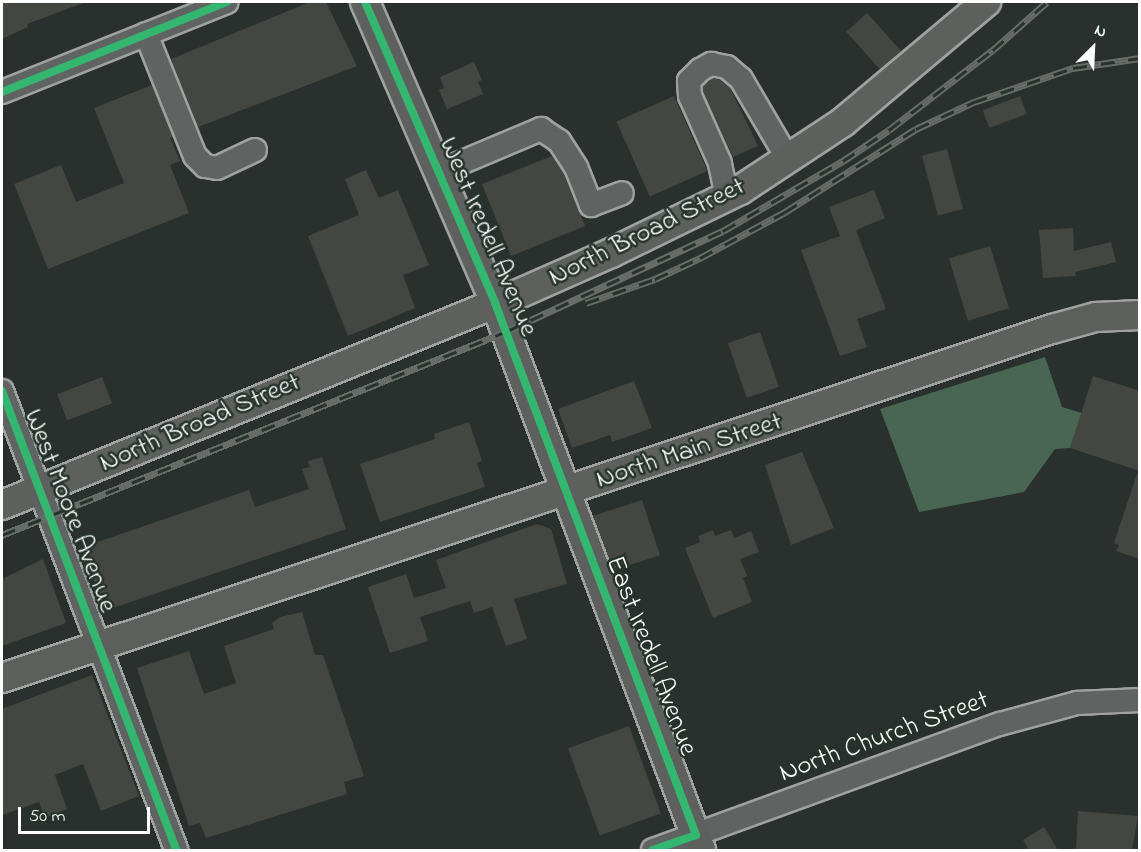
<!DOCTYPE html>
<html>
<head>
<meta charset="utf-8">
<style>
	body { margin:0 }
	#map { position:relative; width:1141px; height:852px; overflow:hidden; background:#29302d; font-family:"Indie Flower",sans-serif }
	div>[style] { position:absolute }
	.green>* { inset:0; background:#486652 }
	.building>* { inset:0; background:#444741; transform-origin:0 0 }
	.roads { filter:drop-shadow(2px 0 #9fa2a0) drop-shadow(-2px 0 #9fa2a0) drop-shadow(0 2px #9fa2a0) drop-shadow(0 -2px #9fa2a0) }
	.minor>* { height:22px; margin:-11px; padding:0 11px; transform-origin:11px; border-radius:11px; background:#5f6362 }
	.major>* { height:28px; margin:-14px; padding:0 14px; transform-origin:14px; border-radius:14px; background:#5e605d }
	.rail>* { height:7px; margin-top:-3.5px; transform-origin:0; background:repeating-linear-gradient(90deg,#26332d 0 14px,#686c69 0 28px); box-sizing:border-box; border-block:2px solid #686c69 }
	.cycleway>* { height:8px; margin:-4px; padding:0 4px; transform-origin:4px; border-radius:4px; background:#33b770 }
	span { translate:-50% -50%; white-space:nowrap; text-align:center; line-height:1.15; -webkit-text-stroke:5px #26332d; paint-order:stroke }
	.street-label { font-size:27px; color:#fff }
	.frame { position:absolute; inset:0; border:3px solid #fff; pointer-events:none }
	.north { position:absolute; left:1063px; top:18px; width:60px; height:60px; -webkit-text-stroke:4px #26332d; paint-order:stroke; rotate:24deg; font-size:16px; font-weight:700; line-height:24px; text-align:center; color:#fff }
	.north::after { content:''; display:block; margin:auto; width:21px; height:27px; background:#fff; clip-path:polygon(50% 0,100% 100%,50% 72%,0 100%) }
	.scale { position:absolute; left:18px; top:807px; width:132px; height:27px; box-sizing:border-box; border:3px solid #fff; border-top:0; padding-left:8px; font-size:18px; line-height:21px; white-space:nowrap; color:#fff; -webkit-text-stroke:4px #26332d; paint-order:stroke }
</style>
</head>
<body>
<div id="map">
	<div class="green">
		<div style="clip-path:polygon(1045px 357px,1062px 407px,1082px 413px,1070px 448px,1055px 449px,1024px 492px,919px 512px,880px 409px)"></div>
	</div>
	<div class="building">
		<div style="clip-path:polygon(2px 2px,83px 2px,83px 3px,27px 24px,28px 27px,2px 39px)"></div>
		<div style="clip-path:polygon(310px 2px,326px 2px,357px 66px,198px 127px,171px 59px)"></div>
		<div style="left:867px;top:13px;width:51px;height:28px;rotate:48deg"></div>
		<div style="clip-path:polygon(474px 62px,482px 80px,478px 82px,483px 94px,447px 109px,439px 90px,444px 88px,440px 77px)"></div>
		<div style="clip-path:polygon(713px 78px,721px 80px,730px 88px,758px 146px,733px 157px,703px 93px,703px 86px)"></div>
		<div style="clip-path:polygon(152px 85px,173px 137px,170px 138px,180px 161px,170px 165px,189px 213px,48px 269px,14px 184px,61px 165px,76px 202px,124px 183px,94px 108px)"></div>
		<div style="left:674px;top:96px;width:82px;height:63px;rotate:66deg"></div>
		<div style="left:1020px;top:96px;width:19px;height:40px;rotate:69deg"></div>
		<div style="left:947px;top:149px;width:62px;height:26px;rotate:75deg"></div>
		<div style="clip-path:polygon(552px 156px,563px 172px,585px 226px,511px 256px,482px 184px)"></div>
		<div style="clip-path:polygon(366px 170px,379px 198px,398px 190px,429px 265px,403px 275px,415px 308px,348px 336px,308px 236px,359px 215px,345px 179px)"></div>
		<div style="clip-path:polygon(874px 190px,885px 218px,856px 230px,886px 309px,857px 319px,867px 347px,840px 356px,801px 250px,840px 236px,829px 207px)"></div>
		<div style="clip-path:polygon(1073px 228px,1074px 251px,1111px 242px,1116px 262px,1075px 272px,1076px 276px,1043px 278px,1039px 230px)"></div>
		<div style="left:990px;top:246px;width:65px;height:43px;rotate:73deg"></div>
		<div style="left:760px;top:332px;width:58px;height:34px;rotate:71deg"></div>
		<div style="clip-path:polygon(1093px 376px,1140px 391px,1140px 471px,1070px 448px)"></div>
		<div style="left:102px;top:377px;width:28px;height:48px;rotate:69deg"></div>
		<div style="clip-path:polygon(634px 381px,652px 428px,612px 442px,610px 435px,572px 448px,558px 409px)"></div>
		<div style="clip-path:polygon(469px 422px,482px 461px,477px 463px,485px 487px,380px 522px,360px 464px,435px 439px,434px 434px)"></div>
		<div style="clip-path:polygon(802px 452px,834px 528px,791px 545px,765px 465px)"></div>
		<div style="clip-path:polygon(322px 457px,346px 529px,104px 611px,83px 547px,249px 490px,255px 507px,309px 489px,302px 469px,310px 467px,308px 461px)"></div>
		<div style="clip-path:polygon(1137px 474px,1140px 475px,1140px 559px,1116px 551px,1119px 545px,1114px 543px)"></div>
		<div style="left:642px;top:500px;width:58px;height:52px;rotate:72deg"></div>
		<div style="clip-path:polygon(537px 524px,551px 529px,567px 584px,514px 599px,527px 639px,506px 646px,492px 607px,474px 613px,470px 601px,420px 617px,428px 641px,390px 653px,368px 587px,406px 574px,414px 598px,446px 588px,436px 560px)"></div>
		<div style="clip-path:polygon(713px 530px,715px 536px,731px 530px,734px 538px,751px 531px,759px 552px,740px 559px,747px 576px,743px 578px,752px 602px,713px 618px,685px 548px,700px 542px,698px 536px)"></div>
		<div style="clip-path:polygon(43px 559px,66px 623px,2px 646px,2px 579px)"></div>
		<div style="clip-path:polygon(302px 612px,315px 655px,323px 655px,364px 776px,344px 782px,347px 794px,206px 838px,200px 823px,189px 826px,137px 668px,189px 651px,204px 694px,236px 683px,224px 646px,274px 629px,272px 623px,280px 617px)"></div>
		<div style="clip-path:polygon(92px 675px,139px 796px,101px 811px,83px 764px,55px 775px,67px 809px,45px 818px,39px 802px,2px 815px,2px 709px)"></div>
		<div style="left:629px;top:726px;width:93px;height:65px;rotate:70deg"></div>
		<div style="clip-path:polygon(1078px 811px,1138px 816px,1132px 850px,1076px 850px)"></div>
		<div style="clip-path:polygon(1044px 827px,1058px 850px,1029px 850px,1023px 840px)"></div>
	</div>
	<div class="roads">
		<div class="minor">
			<div style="left:146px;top:34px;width:131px;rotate:68.1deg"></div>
			<div style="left:195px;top:156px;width:14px;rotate:45deg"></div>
			<div style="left:205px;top:166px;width:12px;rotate:9deg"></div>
			<div style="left:217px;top:168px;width:42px;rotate:-25.3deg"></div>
			<div style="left:2px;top:92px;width:242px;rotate:-21.8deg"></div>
			<div style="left:439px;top:172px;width:111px;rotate:-22.9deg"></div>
			<div style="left:541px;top:129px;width:22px;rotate:34deg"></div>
			<div style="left:559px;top:141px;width:31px;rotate:57deg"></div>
			<div style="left:576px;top:167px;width:41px;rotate:68.5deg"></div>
			<div style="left:591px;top:205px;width:33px;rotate:-21deg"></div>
			<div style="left:727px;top:197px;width:35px;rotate:-102deg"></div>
			<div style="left:720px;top:163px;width:73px;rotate:-114.1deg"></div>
			<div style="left:690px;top:96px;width:15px;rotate:-94deg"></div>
			<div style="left:689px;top:81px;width:16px;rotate:-45deg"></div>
			<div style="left:700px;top:70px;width:13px;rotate:-29deg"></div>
			<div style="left:711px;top:64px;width:16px;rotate:11deg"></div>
			<div style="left:727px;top:67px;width:18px;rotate:41deg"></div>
			<div style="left:741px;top:79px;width:93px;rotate:59.6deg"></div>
			<div style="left:2px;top:391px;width:491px;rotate:69.2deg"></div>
			<div style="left:653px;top:850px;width:369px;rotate:-20deg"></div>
			<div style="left:1000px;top:724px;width:80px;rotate:-15.3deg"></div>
			<div style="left:1077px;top:703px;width:63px;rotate:-2.7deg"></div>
		</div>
		<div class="major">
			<div style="left:365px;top:2px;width:328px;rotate:66.6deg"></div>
			<div style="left:495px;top:303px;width:585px;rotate:69.36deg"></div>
			<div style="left:2px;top:505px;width:555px;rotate:-22.22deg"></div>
			<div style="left:516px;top:295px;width:104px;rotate:-23.9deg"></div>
			<div style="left:611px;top:253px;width:144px;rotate:-26deg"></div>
			<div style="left:740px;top:190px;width:123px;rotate:-33.4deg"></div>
			<div style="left:843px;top:122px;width:187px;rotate:-40deg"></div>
			<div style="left:2px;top:678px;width:1106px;rotate:-18.39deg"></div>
			<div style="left:1052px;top:329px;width:46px;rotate:-15.3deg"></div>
			<div style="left:1096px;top:317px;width:44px;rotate:-2.6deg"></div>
		</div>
	</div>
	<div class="rail">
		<div style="left:586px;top:303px;width:73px;rotate:-19.2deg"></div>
		<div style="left:655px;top:279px;width:50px;rotate:-25deg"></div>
		<div style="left:700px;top:258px;width:97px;rotate:-28.4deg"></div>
		<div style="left:785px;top:212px;width:155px;rotate:-32.4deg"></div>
		<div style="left:916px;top:129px;width:64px;rotate:-25deg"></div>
		<div style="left:974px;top:102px;width:105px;rotate:-19deg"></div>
		<div style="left:1073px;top:68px;width:68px;rotate:-8.5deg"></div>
		<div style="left:2px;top:535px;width:542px;rotate:-21.98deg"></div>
		<div style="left:505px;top:332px;width:240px;rotate:-24.9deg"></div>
		<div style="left:723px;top:231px;width:139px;rotate:-30.3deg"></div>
		<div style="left:843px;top:161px;width:55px;rotate:-34deg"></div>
		<div style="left:889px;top:130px;width:131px;rotate:-37.6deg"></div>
		<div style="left:993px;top:50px;width:72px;rotate:-41.6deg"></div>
	</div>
	<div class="cycleway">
		<div style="left:365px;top:2px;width:328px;rotate:66.6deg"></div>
		<div style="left:495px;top:303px;width:569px;rotate:69.3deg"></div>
		<div style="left:696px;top:835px;width:46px;rotate:160.8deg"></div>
		<div style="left:2px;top:92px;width:242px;rotate:-21.8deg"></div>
		<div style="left:2px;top:391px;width:491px;rotate:69.2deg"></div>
	</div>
	<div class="street-label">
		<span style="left:647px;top:232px;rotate:-26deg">North Broad Street</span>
		<span style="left:488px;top:237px;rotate:67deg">West Iredell Avenue</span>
		<span style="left:200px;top:423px;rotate:-23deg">North Broad Street</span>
		<span style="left:689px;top:451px;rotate:-18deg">North Main Street</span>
		<span style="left:70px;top:511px;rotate:69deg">West Moore Avenue</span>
		<span style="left:651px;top:656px;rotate:69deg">East Iredell Avenue</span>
		<span style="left:884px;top:737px;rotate:-20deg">North Church Street</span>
	</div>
	<div class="frame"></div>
	<div class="north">N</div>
	<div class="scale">50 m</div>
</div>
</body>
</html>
